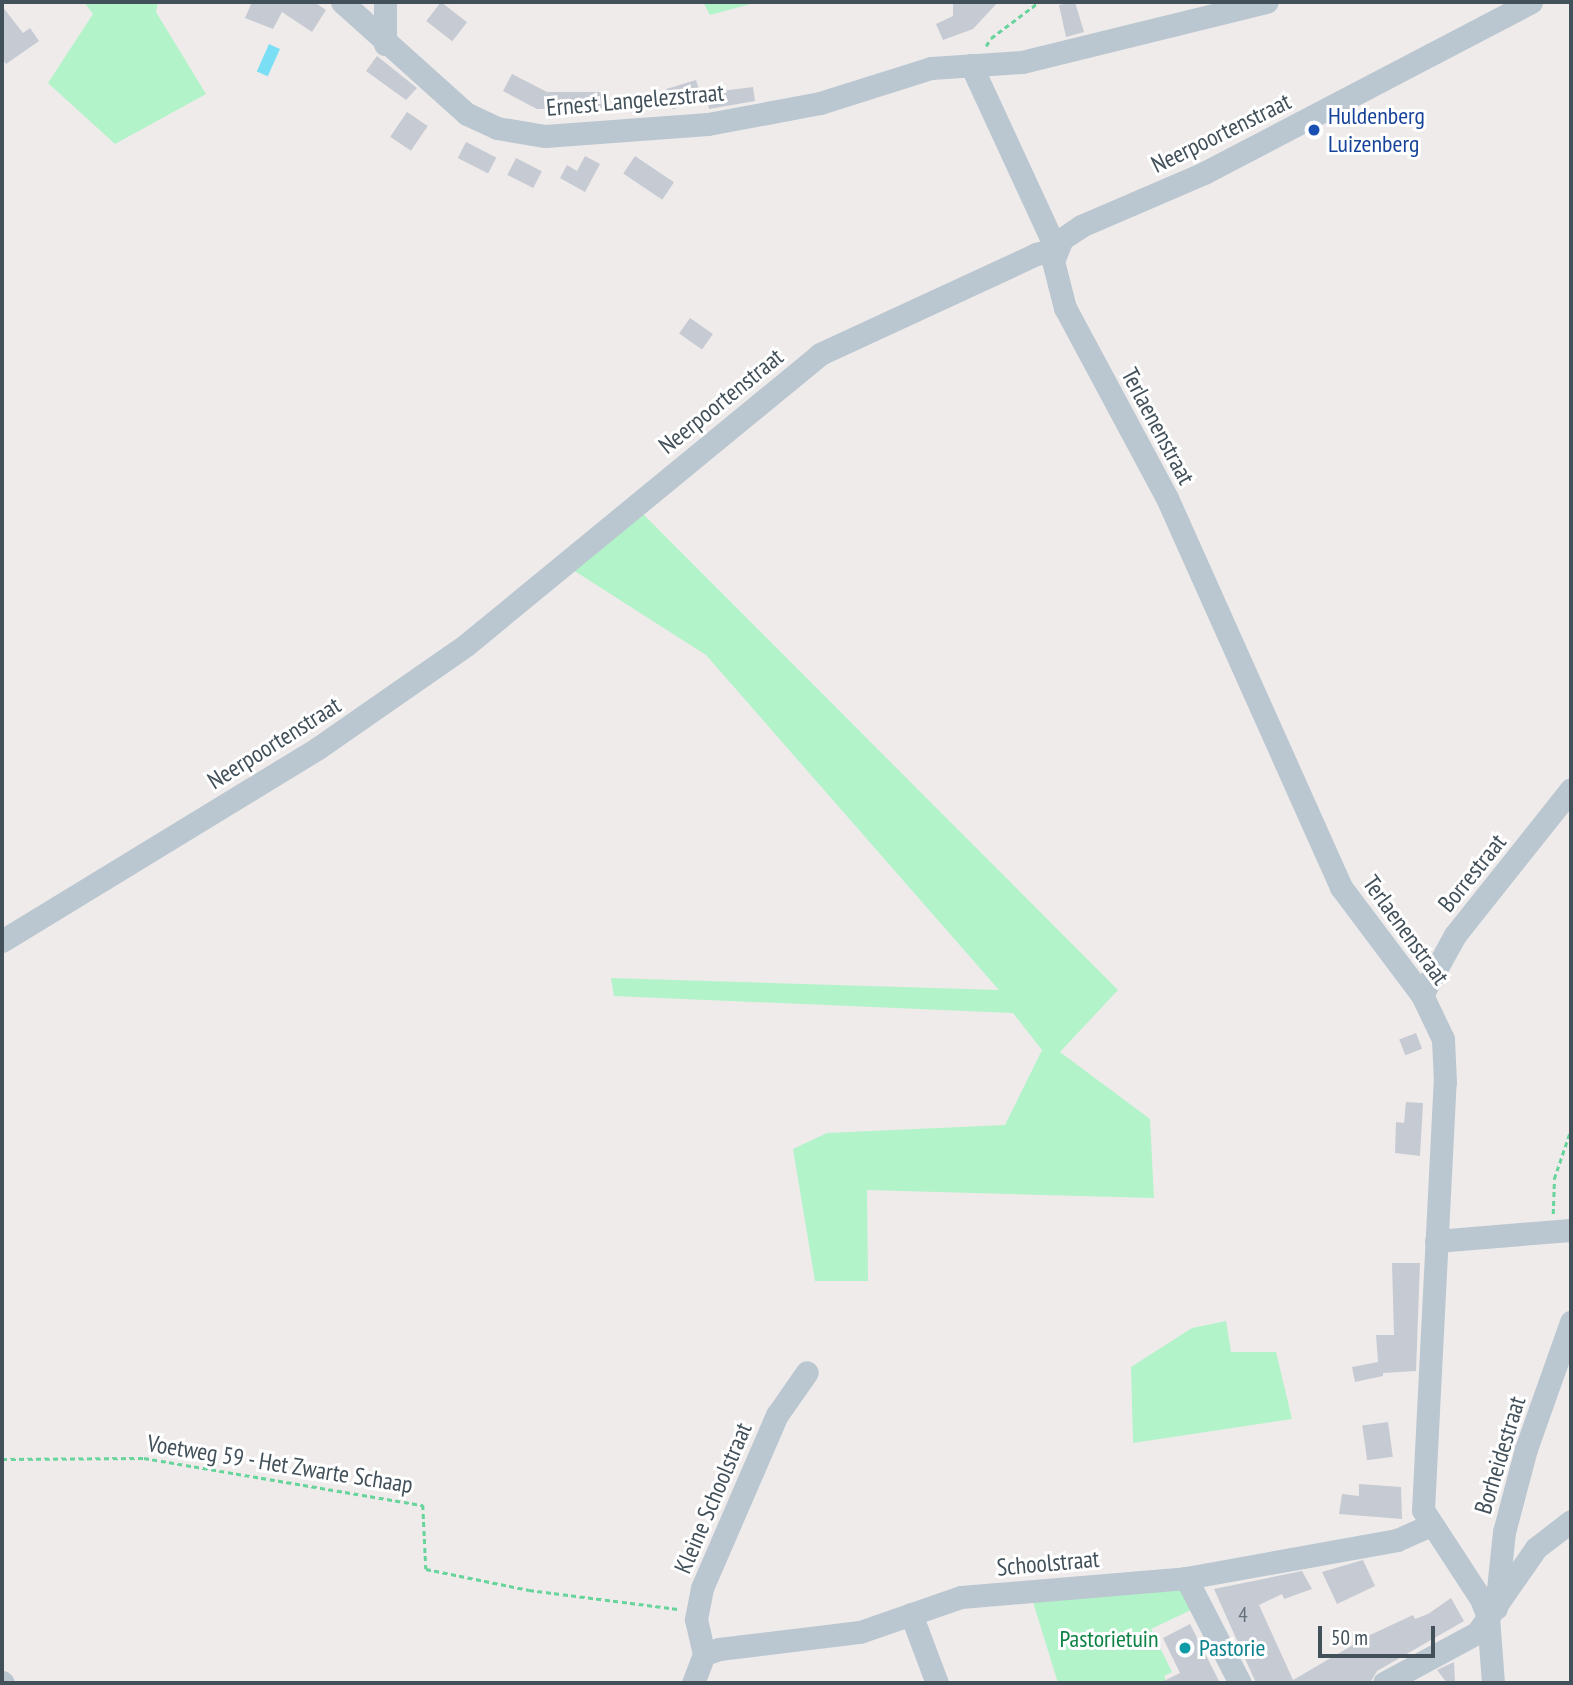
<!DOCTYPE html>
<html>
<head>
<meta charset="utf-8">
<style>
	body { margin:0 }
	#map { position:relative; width:1573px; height:1685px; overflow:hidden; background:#efebeb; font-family:"PT Sans Narrow",sans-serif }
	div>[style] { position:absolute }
	.green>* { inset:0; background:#b2f3c9 }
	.water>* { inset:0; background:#7adff5; transform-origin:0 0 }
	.building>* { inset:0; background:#c6cad2; transform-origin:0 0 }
	.path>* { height:2.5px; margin-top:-1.25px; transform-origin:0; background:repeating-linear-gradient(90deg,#67d49b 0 5px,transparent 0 8.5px) }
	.minor>* { height:23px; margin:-11.5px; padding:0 11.5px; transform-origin:11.5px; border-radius:11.5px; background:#bac7d0 }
	.dots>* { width:19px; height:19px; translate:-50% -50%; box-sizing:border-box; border:4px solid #fff; border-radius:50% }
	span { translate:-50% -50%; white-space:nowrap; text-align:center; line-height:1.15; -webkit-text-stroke:6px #fff; paint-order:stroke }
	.number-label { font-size:21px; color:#636e78 }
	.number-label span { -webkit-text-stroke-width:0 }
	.street-label { font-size:24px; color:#42505a }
	.transit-label { font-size:24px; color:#164399 }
	.left { translate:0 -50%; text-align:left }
	.park-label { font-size:24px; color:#0c8244 }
	.culture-label { font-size:24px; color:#0d838f }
	.frame { position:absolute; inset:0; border:4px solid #42505a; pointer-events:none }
	.scale { position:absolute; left:1318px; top:1626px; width:117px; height:32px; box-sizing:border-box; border:4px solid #42505a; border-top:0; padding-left:9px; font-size:21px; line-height:24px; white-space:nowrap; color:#42505a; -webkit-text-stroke:5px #fff; paint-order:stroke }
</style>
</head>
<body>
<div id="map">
	<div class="green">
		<div style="clip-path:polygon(84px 2px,158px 2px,156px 12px,206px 94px,115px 144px,48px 83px,93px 14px)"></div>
		<div style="clip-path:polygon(703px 2px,758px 2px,710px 15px)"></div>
		<div style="clip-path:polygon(643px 514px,1118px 990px,1060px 1052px,1150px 1119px,1154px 1198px,867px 1190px,868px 1281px,815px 1281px,793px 1149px,827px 1133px,1005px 1125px,1042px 1050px,1013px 1013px,614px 996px,611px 978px,999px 990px,706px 655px,573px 570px)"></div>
		<div style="clip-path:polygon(1226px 1321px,1231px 1352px,1276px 1352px,1292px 1419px,1133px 1443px,1131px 1367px,1192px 1328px)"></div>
		<div style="clip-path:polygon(1182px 1590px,1191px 1610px,1151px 1629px,1172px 1672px,1164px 1676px,1167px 1683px,1058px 1683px,1033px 1602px)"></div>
	</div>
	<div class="water">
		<div style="left:269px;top:44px;width:12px;height:30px;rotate:24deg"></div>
	</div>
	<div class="building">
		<div style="clip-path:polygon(252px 2px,314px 2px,326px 10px,312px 32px,282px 12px,273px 29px,245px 18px)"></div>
		<div style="left:441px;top:2px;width:33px;height:24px;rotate:38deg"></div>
		<div style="clip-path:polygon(953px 2px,998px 2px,973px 29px,943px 40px,936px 24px,953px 16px)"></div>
		<div style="clip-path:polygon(1075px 2px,1084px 32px,1066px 37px,1059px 5px)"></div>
		<div style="clip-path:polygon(2px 6px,23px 33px,30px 28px,39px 41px,6px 64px,2px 58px)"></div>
		<div style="clip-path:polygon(377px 56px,417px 88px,406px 100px,366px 71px)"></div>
		<div style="clip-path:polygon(512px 74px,547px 92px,607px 92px,607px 108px,537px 109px,503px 91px)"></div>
		<div style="left:696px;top:80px;width:21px;height:31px;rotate:73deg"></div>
		<div style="clip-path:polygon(753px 87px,755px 101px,709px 109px,706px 93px)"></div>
		<div style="left:407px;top:112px;width:25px;height:30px;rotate:34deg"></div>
		<div style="left:466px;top:142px;width:34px;height:18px;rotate:27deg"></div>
		<div style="clip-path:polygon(585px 156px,600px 164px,585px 192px,560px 178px,567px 165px,577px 171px)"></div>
		<div style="left:635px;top:156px;width:47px;height:21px;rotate:34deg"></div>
		<div style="left:516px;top:158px;width:29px;height:19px;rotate:27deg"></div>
		<div style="left:690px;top:318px;width:28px;height:19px;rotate:35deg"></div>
		<div style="left:1416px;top:1033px;width:17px;height:18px;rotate:69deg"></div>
		<div style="clip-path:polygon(1406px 1102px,1423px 1103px,1420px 1156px,1395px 1153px,1396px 1122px,1404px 1123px)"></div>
		<div style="clip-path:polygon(1392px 1263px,1420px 1263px,1416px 1371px,1383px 1373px,1383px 1376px,1355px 1382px,1352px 1367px,1378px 1362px,1376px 1335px,1394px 1335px)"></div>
		<div style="left:1388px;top:1422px;width:35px;height:26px;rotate:82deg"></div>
		<div style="clip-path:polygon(1359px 1484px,1401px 1487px,1402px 1519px,1339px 1514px,1342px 1494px,1359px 1496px)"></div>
		<div style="clip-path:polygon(1363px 1560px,1375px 1586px,1337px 1604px,1322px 1572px)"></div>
		<div style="clip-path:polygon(1302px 1571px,1312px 1589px,1284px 1599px,1282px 1594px,1259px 1605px,1293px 1680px,1370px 1635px,1413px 1615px,1415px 1619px,1428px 1614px,1451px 1598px,1464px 1621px,1377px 1671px,1370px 1683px,1256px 1683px,1214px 1589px)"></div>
		<div style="clip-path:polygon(1190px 1624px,1220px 1683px,1160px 1683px,1180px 1673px,1163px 1638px)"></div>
		<div style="clip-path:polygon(1454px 1662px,1455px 1683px,1447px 1683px,1437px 1670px)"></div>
	</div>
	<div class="path">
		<div style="left:986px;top:46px;width:9px;rotate:-58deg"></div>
		<div style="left:991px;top:38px;width:60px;rotate:-36.9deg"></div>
		<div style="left:1553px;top:1214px;width:35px;rotate:-88deg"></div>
		<div style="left:1554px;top:1179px;width:53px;rotate:-71.2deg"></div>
		<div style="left:2px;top:1459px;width:142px;rotate:-0.4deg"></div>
		<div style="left:144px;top:1458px;width:283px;rotate:9.6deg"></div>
		<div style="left:423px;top:1505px;width:64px;rotate:87.3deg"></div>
		<div style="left:426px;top:1569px;width:105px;rotate:11.5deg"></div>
		<div style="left:529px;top:1590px;width:150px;rotate:7.3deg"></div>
	</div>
	<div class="minor">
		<div style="left:342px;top:2px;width:168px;rotate:41.9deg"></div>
		<div style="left:467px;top:114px;width:33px;rotate:25deg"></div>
		<div style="left:497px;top:128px;width:49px;rotate:9.5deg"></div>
		<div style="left:545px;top:136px;width:163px;rotate:-4.2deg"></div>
		<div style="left:708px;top:124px;width:114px;rotate:-10.6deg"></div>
		<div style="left:820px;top:103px;width:116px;rotate:-17.5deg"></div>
		<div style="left:931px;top:68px;width:91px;rotate:-3.8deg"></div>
		<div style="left:1022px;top:62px;width:252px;rotate:-13.8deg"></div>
		<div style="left:385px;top:44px;width:42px;rotate:-90deg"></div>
		<div style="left:971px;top:65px;width:203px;rotate:65.2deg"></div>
		<div style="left:2px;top:941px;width:370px;rotate:-31.4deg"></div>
		<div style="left:318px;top:748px;width:180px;rotate:-34.8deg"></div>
		<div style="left:466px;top:645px;width:458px;rotate:-39.4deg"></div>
		<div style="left:820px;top:354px;width:238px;rotate:-24.8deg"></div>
		<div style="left:1036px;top:254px;width:21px;rotate:-14deg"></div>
		<div style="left:1422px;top:995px;width:68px;rotate:-61.2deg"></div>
		<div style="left:1455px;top:935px;width:186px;rotate:-51.5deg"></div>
		<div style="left:1436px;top:1241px;width:135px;rotate:-4.7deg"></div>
		<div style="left:1186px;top:1578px;width:118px;rotate:62.8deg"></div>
		<div style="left:1496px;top:1608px;width:76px;rotate:-84deg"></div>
		<div style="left:1504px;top:1532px;width:86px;rotate:-75.2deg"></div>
		<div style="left:1526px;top:1449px;width:135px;rotate:-70.5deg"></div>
		<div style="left:911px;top:1614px;width:74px;rotate:69.4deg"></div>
		<div style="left:704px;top:1654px;width:36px;rotate:-103deg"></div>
		<div style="left:696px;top:1619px;width:32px;rotate:-79deg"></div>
		<div style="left:702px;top:1588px;width:189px;rotate:-66.6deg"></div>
		<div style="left:777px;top:1415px;width:52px;rotate:-55.1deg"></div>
		<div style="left:2px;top:1682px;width:1px;rotate:45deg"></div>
		<div style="left:693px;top:1683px;width:31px;rotate:-69deg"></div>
		<div style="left:704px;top:1654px;width:16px;rotate:-18deg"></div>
		<div style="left:719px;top:1649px;width:142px;rotate:-6.9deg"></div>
		<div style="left:860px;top:1632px;width:107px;rotate:-19.1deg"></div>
		<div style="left:961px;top:1597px;width:226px;rotate:-4.8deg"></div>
		<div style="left:1186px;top:1578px;width:214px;rotate:-10.2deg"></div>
		<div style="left:1397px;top:1540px;width:35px;rotate:-24deg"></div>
		<div style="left:1384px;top:1683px;width:106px;rotate:-28.3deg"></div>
		<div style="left:1477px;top:1633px;width:103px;rotate:-55.2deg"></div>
		<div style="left:1536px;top:1548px;width:44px;rotate:-37.6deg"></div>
		<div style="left:1493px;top:1683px;width:66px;rotate:-94.3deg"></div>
		<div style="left:1488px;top:1617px;width:19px;rotate:-111deg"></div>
		<div style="left:1481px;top:1599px;width:106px;rotate:-123.1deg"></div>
		<div style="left:1423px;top:1510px;width:429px;rotate:-87.1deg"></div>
		<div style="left:1445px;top:1082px;width:43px;rotate:-92.7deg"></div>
		<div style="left:1443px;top:1039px;width:49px;rotate:-115.5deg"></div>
		<div style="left:1422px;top:995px;width:135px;rotate:-126.9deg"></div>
		<div style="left:1341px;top:887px;width:426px;rotate:-114.1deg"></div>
		<div style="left:1167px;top:498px;width:216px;rotate:-118.2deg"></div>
		<div style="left:1065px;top:308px;width:49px;rotate:-104.3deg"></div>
		<div style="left:1053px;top:261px;width:24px;rotate:-68deg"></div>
		<div style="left:1062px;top:239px;width:23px;rotate:-34deg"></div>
		<div style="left:1081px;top:226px;width:134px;rotate:-23.3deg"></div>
		<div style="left:1204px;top:173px;width:369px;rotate:-27.6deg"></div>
	</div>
	<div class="dots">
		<div style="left:1314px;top:130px;background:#1a4fb4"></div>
		<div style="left:1185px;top:1648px;background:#0f9aa8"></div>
	</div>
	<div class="number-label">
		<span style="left:1243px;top:1615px">4</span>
	</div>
	<div class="street-label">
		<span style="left:635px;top:100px;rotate:-5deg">Ernest Langelezstraat</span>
		<span style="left:1221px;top:133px;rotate:-26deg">Neerpoortenstraat</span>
		<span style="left:721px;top:401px;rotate:-39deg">Neerpoortenstraat</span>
		<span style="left:1158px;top:426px;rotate:62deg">Terlaenenstraat</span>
		<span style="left:274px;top:743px;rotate:-32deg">Neerpoortenstraat</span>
		<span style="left:1472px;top:873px;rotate:-51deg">Borrestraat</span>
		<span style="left:1406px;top:930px;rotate:54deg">Terlaenenstraat</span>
		<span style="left:1500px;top:1455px;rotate:-73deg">Borheidestraat</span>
		<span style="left:280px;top:1464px;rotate:9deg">Voetweg 59 - Het Zwarte Schaap</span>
		<span style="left:713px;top:1498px;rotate:-67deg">Kleine Schoolstraat</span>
		<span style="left:1048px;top:1563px;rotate:-5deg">Schoolstraat</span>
	</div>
	<div class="transit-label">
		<span class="left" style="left:1328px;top:130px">Huldenberg<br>Luizenberg</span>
	</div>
	<div class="park-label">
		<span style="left:1109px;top:1639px">Pastorietuin</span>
	</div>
	<div class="culture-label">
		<span class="left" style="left:1199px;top:1648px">Pastorie</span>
	</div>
	<div class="frame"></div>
	<div class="scale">50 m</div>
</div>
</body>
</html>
